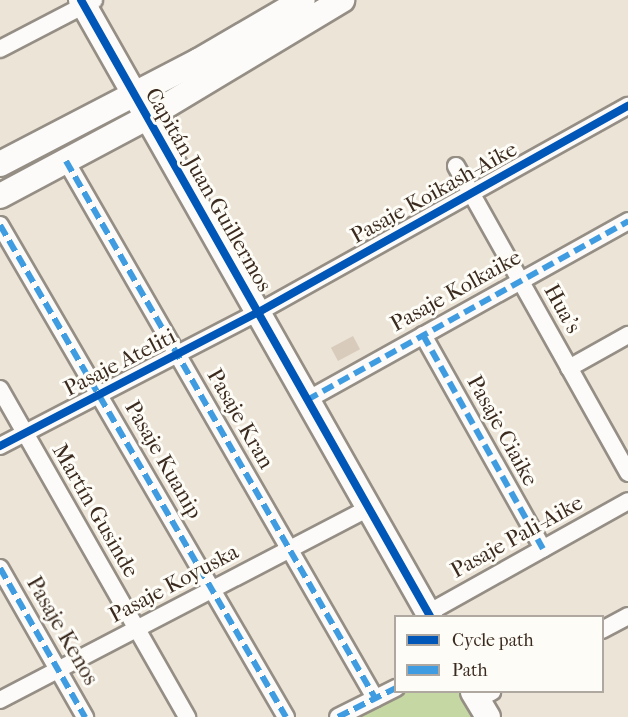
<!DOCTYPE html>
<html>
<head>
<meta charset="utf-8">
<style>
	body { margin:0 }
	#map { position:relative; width:628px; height:717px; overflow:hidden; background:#ece4d7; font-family:"IM FELL French Canon",serif }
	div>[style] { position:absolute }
	.green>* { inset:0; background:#c5d7a2 }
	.building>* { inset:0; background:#d8cbbc; transform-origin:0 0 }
	.roads { filter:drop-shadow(2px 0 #958e85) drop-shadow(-2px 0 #958e85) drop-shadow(0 2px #958e85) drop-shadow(0 -2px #958e85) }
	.street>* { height:16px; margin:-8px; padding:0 8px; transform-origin:8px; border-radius:8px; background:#fcfbf9 }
	.secondary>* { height:24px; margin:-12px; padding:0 12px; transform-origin:12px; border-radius:12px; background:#fcfbf9 }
	.quiet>* { height:6px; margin-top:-3px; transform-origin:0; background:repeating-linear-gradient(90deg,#3f9ce0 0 12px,transparent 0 18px) }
	.cycleway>* { height:8px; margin:-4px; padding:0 4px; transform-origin:4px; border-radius:4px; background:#0057b8 }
	span { translate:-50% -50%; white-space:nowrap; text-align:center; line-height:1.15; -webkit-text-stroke:6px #fdfcf7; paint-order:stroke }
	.street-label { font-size:22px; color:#3b2a1e }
	.legend { position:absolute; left:394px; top:615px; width:210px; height:78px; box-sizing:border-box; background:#fdfcf7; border:2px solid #afa8a0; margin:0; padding:8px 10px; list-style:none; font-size:18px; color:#3b2a1e }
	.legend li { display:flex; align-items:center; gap:12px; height:30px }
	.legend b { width:30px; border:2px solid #afa8a0 }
</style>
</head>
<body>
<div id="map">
	<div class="green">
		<div style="clip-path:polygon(399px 692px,475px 692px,488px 717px,351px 717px)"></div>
	</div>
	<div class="building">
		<div style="left:353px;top:336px;width:15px;height:25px;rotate:62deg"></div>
	</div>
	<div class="roads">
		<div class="street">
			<div style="left:0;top:49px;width:106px;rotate:-27.5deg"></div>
			<div style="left:66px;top:161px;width:620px;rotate:60.08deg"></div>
			<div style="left:456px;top:166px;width:352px;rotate:60.7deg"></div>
			<div style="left:0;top:225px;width:569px;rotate:59.83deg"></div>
			<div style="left:423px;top:335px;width:245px;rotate:60.7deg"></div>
			<div style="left:569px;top:368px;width:68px;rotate:-29.2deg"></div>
			<div style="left:0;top:389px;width:378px;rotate:60.3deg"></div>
			<div style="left:307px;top:400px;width:368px;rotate:-29.1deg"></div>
			<div style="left:0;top:446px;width:289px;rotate:-27.4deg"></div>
			<div style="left:257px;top:313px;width:425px;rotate:-29.2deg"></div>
			<div style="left:0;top:568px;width:172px;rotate:60.3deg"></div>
			<div style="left:428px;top:613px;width:229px;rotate:-29.2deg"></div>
			<div style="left:602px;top:630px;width:30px;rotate:-28deg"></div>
			<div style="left:478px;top:699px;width:16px;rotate:-27deg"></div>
			<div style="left:0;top:700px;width:416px;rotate:-27.5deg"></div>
			<div style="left:338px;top:717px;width:65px;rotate:-26.6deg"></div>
		</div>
		<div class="secondary">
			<div style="left:81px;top:0;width:708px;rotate:60.47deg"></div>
			<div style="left:0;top:164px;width:223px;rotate:-27.5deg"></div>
			<div style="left:198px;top:61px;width:121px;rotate:-30.2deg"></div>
			<div style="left:0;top:196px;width:166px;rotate:-28.1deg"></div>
			<div style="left:146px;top:118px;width:229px;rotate:-31deg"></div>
			<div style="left:473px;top:692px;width:29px;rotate:59deg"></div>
		</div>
	</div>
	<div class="quiet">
		<div style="left:66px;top:161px;width:620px;rotate:60.08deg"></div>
		<div style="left:0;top:225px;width:569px;rotate:59.83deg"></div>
		<div style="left:423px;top:335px;width:245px;rotate:60.7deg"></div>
		<div style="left:307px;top:400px;width:368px;rotate:-29.1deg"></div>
		<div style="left:0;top:568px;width:172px;rotate:60.3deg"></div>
		<div style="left:338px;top:717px;width:65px;rotate:-26.6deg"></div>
	</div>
	<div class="cycleway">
		<div style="left:81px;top:0;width:708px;rotate:60.47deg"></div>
		<div style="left:0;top:446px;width:289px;rotate:-27.4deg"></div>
		<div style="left:257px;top:313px;width:425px;rotate:-29.2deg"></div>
	</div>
	<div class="street-label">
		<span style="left:208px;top:190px;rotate:60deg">Capitán Juan Guillermos</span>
		<span style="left:434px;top:193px;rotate:-29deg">Pasaje Koikash-Aike</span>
		<span style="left:456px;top:291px;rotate:-29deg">Pasaje Kolkaike</span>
		<span style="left:562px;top:309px;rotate:61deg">Hua's</span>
		<span style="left:120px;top:363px;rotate:-27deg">Pasaje Ateliti</span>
		<span style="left:240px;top:419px;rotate:60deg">Pasaje Kran</span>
		<span style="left:502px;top:431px;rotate:61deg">Pasaje Ciaike</span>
		<span style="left:163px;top:460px;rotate:60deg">Pasaje Kuanip</span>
		<span style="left:95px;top:511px;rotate:60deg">Martín Gusinde</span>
		<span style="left:517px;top:537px;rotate:-29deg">Pasaje Pali-Aike</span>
		<span style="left:174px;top:584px;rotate:-28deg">Pasaje Koyuska</span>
		<span style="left:62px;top:631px;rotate:60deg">Pasaje Kenos</span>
	</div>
	<ul class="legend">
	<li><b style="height:8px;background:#0057b8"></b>Cycle path</li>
	<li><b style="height:8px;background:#3f9ce0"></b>Path</li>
	</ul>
</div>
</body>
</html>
